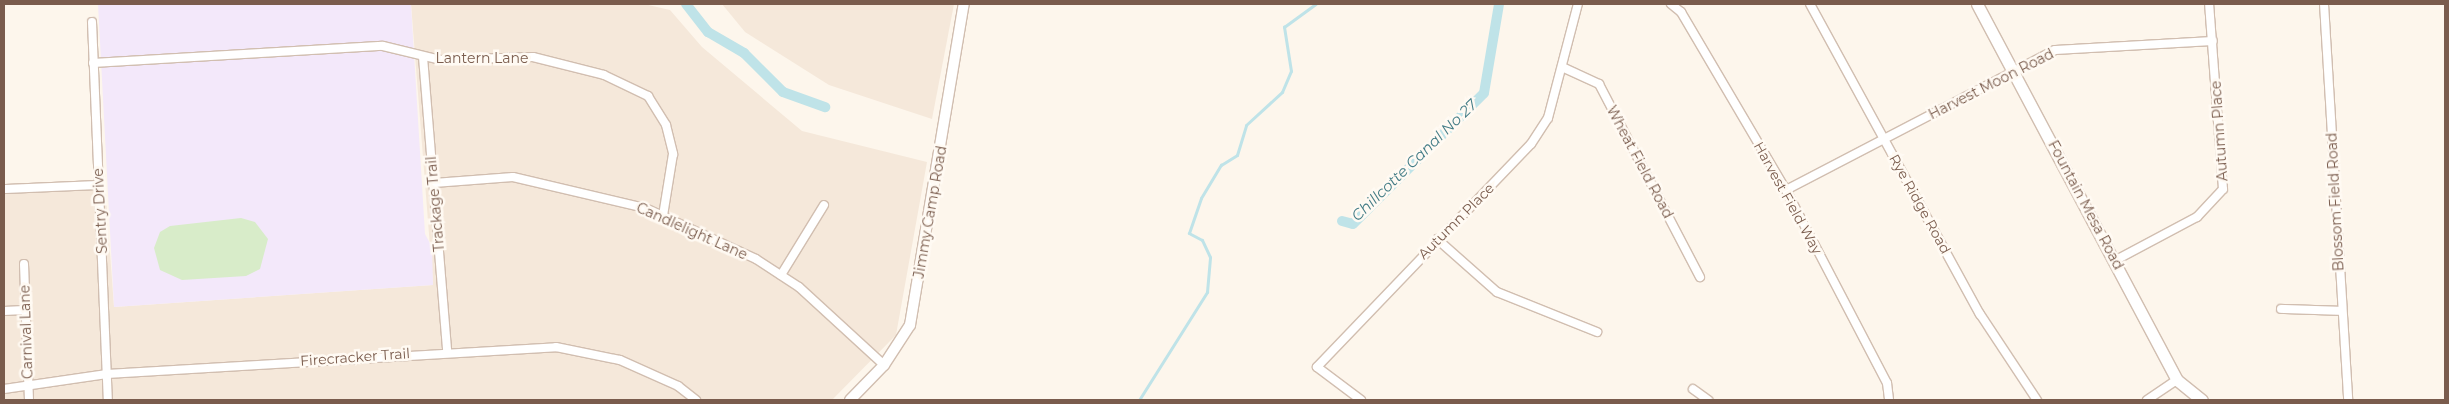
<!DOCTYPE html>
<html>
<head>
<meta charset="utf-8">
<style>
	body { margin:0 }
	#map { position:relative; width:2449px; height:404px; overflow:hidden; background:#fdf6ec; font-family:Montserrat,sans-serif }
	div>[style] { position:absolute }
	.residential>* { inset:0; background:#f5e8da }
	.education>* { inset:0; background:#f3e8fa }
	.green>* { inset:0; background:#d8ecc9 }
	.stream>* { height:3px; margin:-1.5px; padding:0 1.5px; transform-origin:1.5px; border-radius:1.5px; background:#bfe3e8 }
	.canal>* { height:10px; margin:-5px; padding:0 5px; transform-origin:5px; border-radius:5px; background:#bfe3e8 }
	.roads { filter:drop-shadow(1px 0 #d1beb0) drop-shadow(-1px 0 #d1beb0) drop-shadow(0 1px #d1beb0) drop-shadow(0 -1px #d1beb0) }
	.minor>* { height:8px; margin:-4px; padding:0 4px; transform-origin:4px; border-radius:4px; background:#fff }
	.tertiary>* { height:10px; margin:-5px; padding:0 5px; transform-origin:5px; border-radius:5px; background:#fff }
	.secondary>* { height:11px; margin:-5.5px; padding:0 5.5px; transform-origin:5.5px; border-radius:5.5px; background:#fff }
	span { translate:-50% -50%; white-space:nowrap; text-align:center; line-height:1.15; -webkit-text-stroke:5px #fffaf3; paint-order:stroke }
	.street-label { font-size:14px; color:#7a5c4d }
	.water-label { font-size:15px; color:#437c86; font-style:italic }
	.frame { position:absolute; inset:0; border:5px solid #7a5c4d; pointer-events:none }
</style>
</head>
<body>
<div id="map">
	<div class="residential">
		<div style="clip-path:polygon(411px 4px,644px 4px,670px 10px,702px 47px,802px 131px,927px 162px,896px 335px,832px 400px,4px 400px,4px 191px,105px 184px,114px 307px,433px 285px)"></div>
		<div style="clip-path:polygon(722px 4px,954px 4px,932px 119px,829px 85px,745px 32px)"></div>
	</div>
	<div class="education">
		<div style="clip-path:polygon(98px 4px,411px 4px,425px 234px,432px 247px,433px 285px,114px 307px)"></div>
	</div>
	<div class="green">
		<div style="clip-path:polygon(241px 218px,255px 222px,268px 239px,260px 269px,246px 276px,182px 280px,160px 270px,154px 248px,160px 232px,170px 226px)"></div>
	</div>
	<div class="stream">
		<div style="left:1139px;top:400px;width:128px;rotate:-57.8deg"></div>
		<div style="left:1207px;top:292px;width:35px;rotate:-85deg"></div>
		<div style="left:1210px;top:257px;width:19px;rotate:-115deg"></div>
		<div style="left:1202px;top:240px;width:15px;rotate:-152deg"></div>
		<div style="left:1189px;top:233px;width:37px;rotate:-71deg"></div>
		<div style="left:1201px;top:198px;width:39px;rotate:-59deg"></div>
		<div style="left:1221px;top:165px;width:19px;rotate:-32deg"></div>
		<div style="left:1237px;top:155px;width:31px;rotate:-73deg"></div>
		<div style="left:1246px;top:125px;width:49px;rotate:-42.5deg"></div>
		<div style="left:1282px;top:92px;width:23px;rotate:-67deg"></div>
		<div style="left:1291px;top:71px;width:45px;rotate:-99deg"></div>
		<div style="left:1284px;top:27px;width:39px;rotate:-36deg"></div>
	</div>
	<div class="canal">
		<div style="left:686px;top:4px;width:36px;rotate:52deg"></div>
		<div style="left:708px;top:32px;width:42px;rotate:30.3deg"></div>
		<div style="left:744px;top:53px;width:55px;rotate:45deg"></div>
		<div style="left:783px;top:92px;width:45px;rotate:19.7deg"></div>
		<div style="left:1342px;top:221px;width:11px;rotate:15deg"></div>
		<div style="left:1353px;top:224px;width:185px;rotate:-45deg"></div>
		<div style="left:1484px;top:93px;width:90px;rotate:-80.4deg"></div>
	</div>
	<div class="roads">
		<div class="minor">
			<div style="left:1671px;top:4px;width:13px;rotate:39deg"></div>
			<div style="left:1681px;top:12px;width:207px;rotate:59.5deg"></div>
			<div style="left:1786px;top:190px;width:218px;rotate:62.4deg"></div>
			<div style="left:1887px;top:383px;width:17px;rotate:83deg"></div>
			<div style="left:1810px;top:4px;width:354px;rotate:61.3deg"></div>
			<div style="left:1980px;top:314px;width:103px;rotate:56.5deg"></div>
			<div style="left:2324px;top:4px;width:397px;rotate:86.5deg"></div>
			<div style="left:92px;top:22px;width:378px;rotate:87.6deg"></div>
			<div style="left:423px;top:57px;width:295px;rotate:85.3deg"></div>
			<div style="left:93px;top:63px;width:290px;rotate:-3.4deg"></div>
			<div style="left:383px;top:46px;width:60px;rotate:13.6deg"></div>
			<div style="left:441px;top:60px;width:92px;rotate:-1.9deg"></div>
			<div style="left:533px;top:57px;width:73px;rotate:14.2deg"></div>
			<div style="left:604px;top:75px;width:49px;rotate:25.5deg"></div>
			<div style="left:648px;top:96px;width:34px;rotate:58deg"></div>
			<div style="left:666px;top:125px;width:30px;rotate:76deg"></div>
			<div style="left:673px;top:154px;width:63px;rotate:99.2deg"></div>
			<div style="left:1562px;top:67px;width:41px;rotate:24.7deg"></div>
			<div style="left:1599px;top:84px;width:218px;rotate:62.4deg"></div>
			<div style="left:434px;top:183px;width:79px;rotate:-4.3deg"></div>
			<div style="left:513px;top:177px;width:136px;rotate:13.2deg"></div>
			<div style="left:645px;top:208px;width:122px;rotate:24.7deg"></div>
			<div style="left:756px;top:259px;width:51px;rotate:33.1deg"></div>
			<div style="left:799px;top:287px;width:115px;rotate:42.5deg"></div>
			<div style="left:4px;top:189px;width:95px;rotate:-2.4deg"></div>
			<div style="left:1786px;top:190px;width:303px;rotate:-27.5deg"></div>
			<div style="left:2055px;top:50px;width:158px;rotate:-3.3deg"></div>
			<div style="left:1437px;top:239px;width:80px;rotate:41.5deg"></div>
			<div style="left:1497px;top:292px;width:108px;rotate:21.8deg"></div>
			<div style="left:2116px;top:260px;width:92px;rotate:-28deg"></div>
			<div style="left:2197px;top:217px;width:38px;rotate:-47deg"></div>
			<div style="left:2223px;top:189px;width:186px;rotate:-94.3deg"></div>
			<div style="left:24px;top:264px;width:136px;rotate:87.9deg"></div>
			<div style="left:781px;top:275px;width:82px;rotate:-58.4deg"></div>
			<div style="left:2281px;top:309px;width:60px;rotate:1.9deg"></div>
			<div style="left:4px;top:311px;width:20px;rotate:-3deg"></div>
			<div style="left:4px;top:389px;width:104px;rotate:-8.3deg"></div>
			<div style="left:107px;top:374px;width:450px;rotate:-3.4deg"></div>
			<div style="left:556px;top:347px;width:65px;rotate:11.5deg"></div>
			<div style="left:620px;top:360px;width:64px;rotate:24.1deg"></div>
			<div style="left:678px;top:386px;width:23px;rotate:38deg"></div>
			<div style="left:1693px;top:389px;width:19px;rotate:36deg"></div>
			<div style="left:1361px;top:400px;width:55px;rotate:-143.1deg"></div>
			<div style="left:1317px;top:367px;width:309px;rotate:-46.2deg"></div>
			<div style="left:1531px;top:144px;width:31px;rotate:-57deg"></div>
			<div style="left:1548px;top:118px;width:118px;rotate:-75.3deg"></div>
			<div style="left:2147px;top:400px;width:36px;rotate:-34deg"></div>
		</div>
		<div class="tertiary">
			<div style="left:850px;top:400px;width:49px;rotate:-45.8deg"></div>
			<div style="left:884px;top:365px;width:48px;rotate:-57deg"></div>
			<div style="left:910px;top:325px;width:326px;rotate:-80.5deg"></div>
		</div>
		<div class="secondary">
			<div style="left:1977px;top:4px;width:426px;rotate:62deg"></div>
			<div style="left:2177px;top:380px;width:32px;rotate:39deg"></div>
		</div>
	</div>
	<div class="street-label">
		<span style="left:482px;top:58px">Lantern Lane</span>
		<span style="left:1991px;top:84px;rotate:-27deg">Harvest Moon Road</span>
		<span style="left:2219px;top:131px;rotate:-94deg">Autumn Place</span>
		<span style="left:1640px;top:162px;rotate:62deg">Wheat Field Road</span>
		<span style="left:1788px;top:198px;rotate:61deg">Harvest Field Way</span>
		<span style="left:2335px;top:202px;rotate:-93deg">Blossom Field Road</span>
		<span style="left:435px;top:204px;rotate:-95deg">Trackage Trail</span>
		<span style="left:1920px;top:204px;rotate:61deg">Rye Ridge Road</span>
		<span style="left:2086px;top:205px;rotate:62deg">Fountain Mesa Road</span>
		<span style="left:100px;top:211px;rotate:-93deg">Sentry Drive</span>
		<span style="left:930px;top:212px;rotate:-80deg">Jimmy Camp Road</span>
		<span style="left:1456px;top:221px;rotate:-45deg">Autumn Place</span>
		<span style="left:692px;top:231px;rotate:24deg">Candlelight Lane</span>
		<span style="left:26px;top:332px;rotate:-92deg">Carnival Lane</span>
		<span style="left:355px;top:357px;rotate:-4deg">Firecracker Trail</span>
	</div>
	<div class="water-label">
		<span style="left:1414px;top:160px;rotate:-44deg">Chillcotte Canal No 27</span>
	</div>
	<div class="frame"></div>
</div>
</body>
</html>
